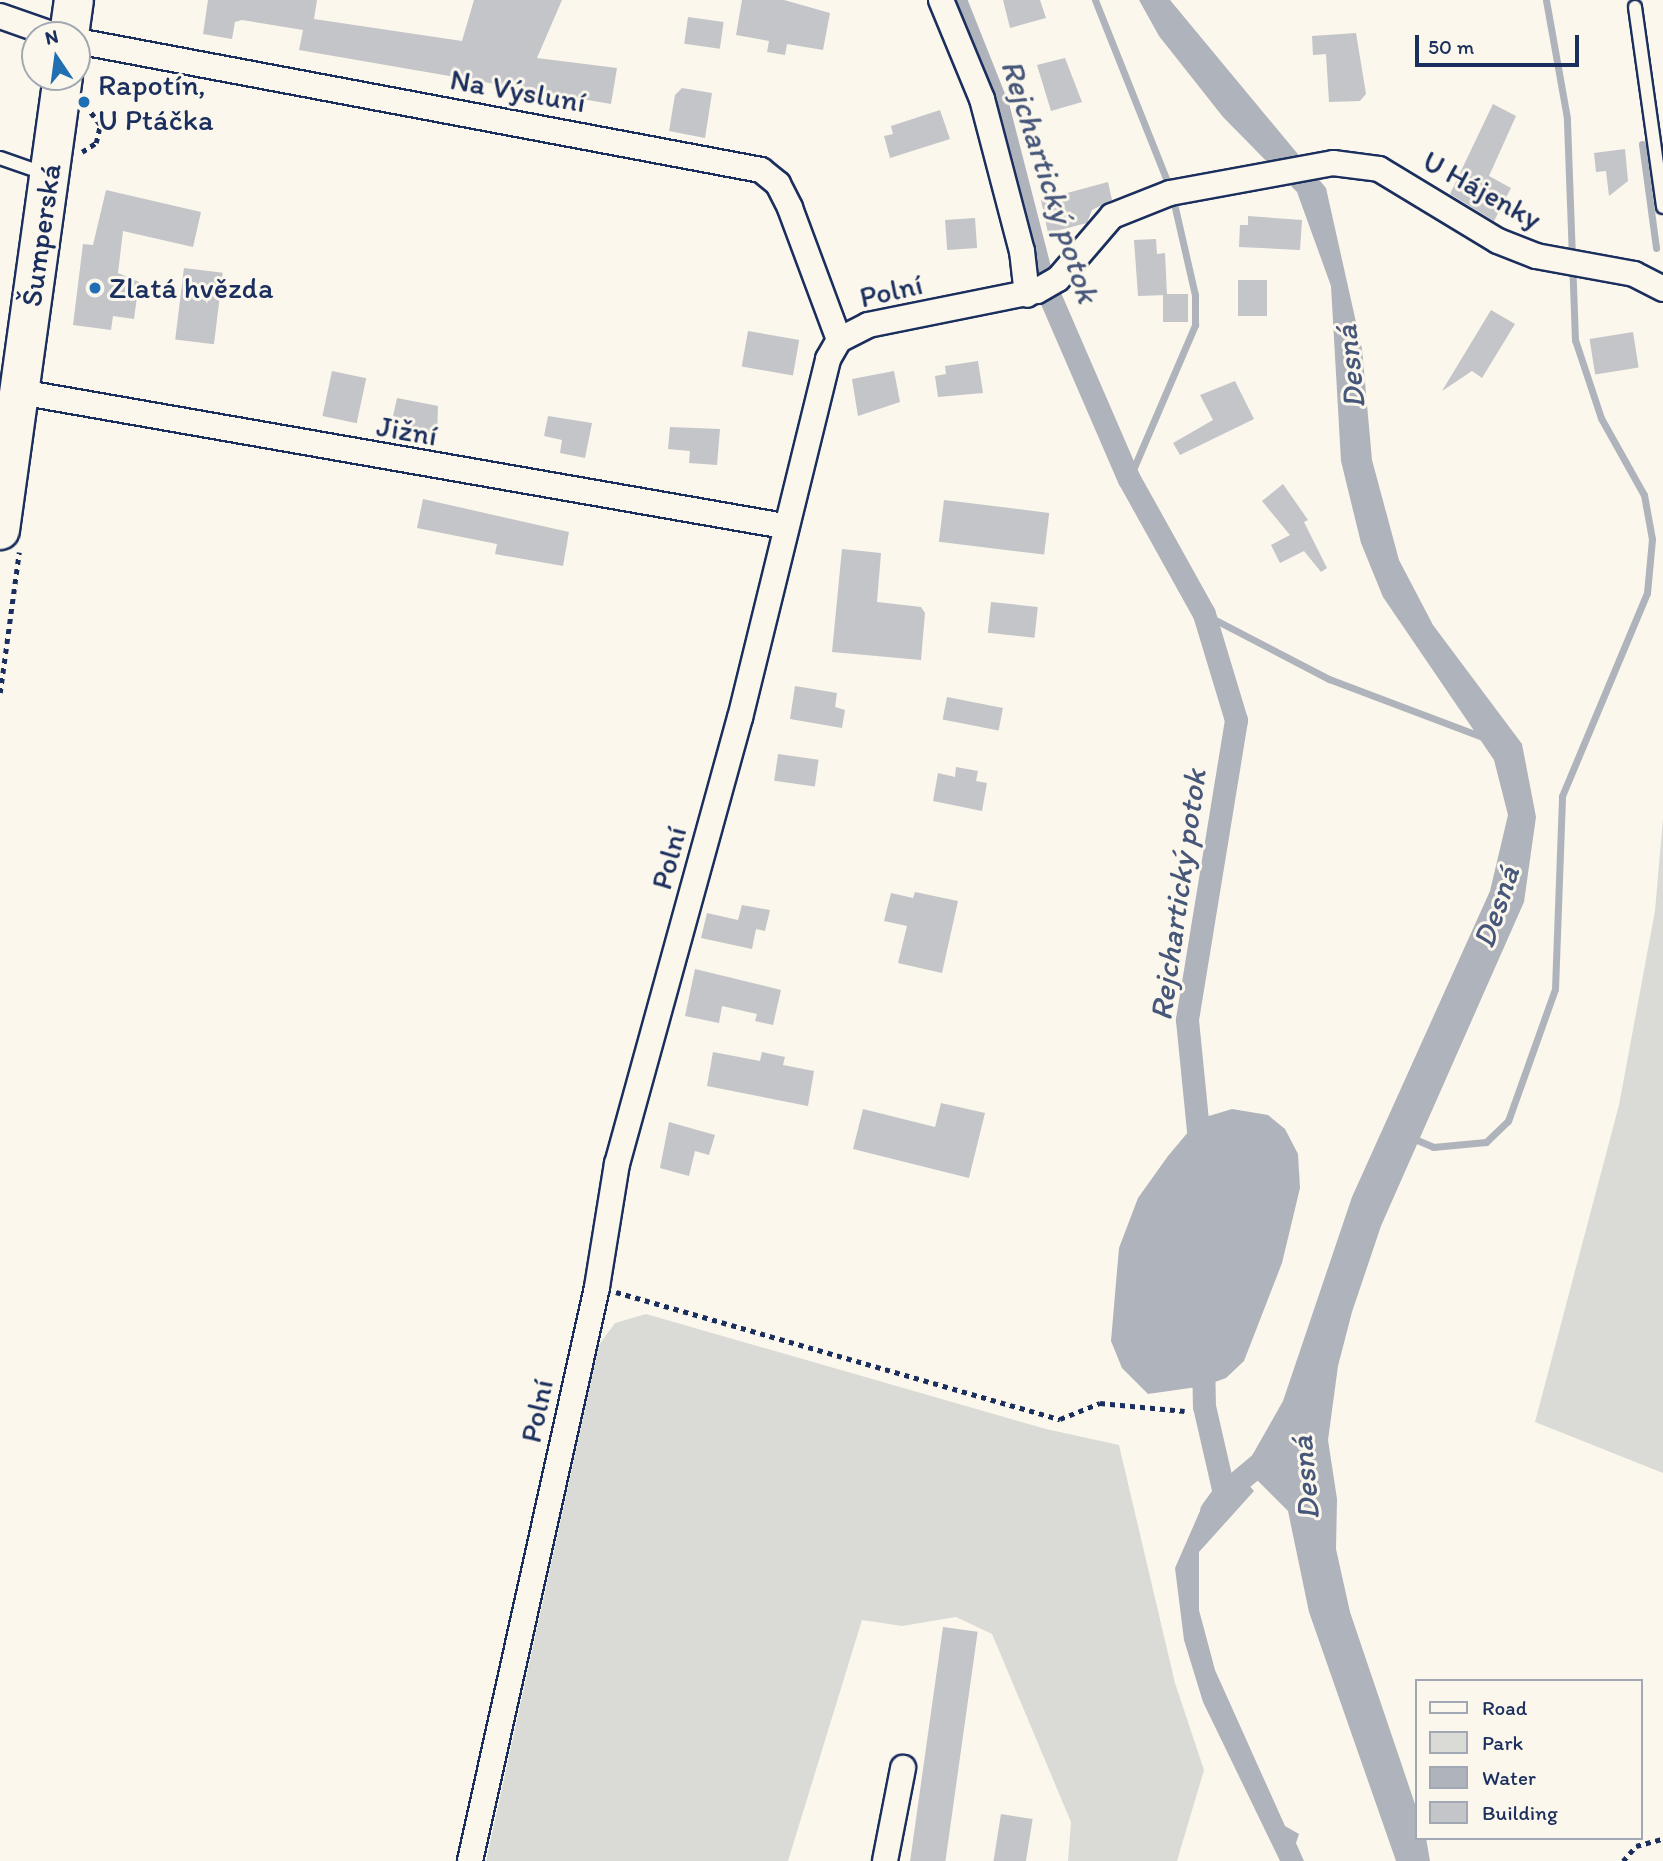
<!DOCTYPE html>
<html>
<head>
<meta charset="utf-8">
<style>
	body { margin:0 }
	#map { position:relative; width:1663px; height:1861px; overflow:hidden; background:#fbf7ec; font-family:Itim,sans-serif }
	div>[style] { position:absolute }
	.green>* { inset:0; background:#dadad7 }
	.water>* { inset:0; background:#afb3bb }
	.stream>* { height:7px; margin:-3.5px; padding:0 3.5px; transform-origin:3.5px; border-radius:3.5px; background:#afb3bb }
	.canal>* { height:23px; margin:-11.5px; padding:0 11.5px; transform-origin:11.5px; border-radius:11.5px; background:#afb3bb }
	.building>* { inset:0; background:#c3c5c9; transform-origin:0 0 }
	.path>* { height:4.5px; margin-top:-2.25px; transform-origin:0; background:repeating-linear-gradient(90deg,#1b2f5e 0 5px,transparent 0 10px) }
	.roads { filter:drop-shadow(2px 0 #1b2f5e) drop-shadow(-2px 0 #1b2f5e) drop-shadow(0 2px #1b2f5e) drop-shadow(0 -2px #1b2f5e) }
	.service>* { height:12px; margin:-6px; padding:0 6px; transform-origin:6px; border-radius:6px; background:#fbf7ec }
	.minor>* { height:24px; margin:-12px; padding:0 12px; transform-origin:12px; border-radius:12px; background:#fbf7ec }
	.primary>* { height:38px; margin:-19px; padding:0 19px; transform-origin:19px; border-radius:19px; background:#fbf7ec }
	.dots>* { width:19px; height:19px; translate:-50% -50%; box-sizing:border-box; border:4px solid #fbf7ec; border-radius:50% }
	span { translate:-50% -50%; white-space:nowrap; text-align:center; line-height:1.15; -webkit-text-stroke:6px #fbf7ec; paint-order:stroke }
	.poi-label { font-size:30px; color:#1b2f5e }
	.left { translate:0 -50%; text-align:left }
	.street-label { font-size:30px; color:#1b2f5e }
	.water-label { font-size:32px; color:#47577a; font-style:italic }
	.legend { position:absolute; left:1415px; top:1679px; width:228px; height:161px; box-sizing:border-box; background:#fbf7ec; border:2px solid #a1a7b3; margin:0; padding:9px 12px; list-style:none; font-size:21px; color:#1b2f5e }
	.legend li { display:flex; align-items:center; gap:14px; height:35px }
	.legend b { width:35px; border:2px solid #a1a7b3 }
	.north { position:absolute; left:21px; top:21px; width:70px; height:70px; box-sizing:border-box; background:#fbf7ec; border:2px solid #a1a7b3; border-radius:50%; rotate:347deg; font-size:19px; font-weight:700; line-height:28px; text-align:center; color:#1b2f5e }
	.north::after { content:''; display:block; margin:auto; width:24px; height:32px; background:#1f6fb2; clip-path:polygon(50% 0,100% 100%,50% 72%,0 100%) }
	.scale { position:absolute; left:1415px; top:35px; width:164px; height:32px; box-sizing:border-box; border:4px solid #1b2f5e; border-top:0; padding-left:9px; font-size:21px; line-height:24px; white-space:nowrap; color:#1b2f5e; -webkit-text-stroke:5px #fbf7ec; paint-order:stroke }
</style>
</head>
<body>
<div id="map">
	<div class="green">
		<div style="clip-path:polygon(1663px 818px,1663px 1473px,1535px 1422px,1619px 1105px,1655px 911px)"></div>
		<div style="clip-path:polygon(646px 1314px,1046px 1429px,1119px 1445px,1175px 1683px,1204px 1770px,1177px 1861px,1068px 1861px,1071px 1822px,992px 1634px,956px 1617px,902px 1626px,862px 1620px,788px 1861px,486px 1861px,599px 1345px,615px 1323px)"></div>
	</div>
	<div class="water">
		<div style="clip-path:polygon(1139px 0,1170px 0,1326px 188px,1362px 349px,1372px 460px,1399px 560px,1433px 625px,1522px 744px,1536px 817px,1524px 902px,1381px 1226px,1352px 1312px,1338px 1366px,1328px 1440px,1337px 1499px,1336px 1549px,1350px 1612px,1416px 1807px,1416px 1838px,1426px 1838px,1430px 1861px,1396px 1861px,1309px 1612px,1288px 1511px,1245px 1468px,1283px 1401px,1352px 1197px,1490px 891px,1508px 815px,1494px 760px,1383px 597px,1361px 543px,1341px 461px,1331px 286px,1297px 192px,1223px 117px,1159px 36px)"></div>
		<div style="clip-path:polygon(1232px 1109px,1268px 1115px,1285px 1129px,1298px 1154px,1300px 1188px,1282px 1263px,1244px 1361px,1226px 1378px,1204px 1386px,1148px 1394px,1122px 1368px,1111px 1341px,1119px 1248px,1138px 1198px,1168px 1156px,1199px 1119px)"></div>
		<div style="clip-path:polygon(1236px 1471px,1254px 1491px,1199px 1552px,1199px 1610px,1215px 1670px,1285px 1826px,1299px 1834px,1296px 1843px,1304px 1861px,1280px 1861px,1203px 1702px,1184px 1640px,1175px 1568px,1200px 1511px)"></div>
	</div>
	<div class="stream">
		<div style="left:1095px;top:0;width:197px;rotate:68.3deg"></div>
		<div style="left:1642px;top:144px;width:105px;rotate:82.3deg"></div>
		<div style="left:1129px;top:479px;width:168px;rotate:-66.8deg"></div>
		<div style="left:1195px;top:325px;width:30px;rotate:-90deg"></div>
		<div style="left:1195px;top:295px;width:94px;rotate:-102.9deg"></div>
		<div style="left:1204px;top:614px;width:141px;rotate:27.5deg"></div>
		<div style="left:1329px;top:679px;width:167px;rotate:20.7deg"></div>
		<div style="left:1410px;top:1137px;width:25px;rotate:23deg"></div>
		<div style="left:1433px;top:1147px;width:53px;rotate:-5.4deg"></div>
		<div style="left:1486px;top:1142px;width:30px;rotate:-44deg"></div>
		<div style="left:1508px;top:1121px;width:140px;rotate:-70.4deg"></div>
		<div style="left:1555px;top:989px;width:193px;rotate:-87.9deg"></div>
		<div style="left:1562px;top:796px;width:220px;rotate:-67.3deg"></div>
		<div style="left:1647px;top:593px;width:54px;rotate:-84.7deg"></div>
		<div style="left:1652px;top:539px;width:45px;rotate:-100.3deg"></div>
		<div style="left:1644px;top:495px;width:88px;rotate:-119.2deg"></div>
		<div style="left:1601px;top:418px;width:82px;rotate:-108.4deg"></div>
		<div style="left:1575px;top:340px;width:222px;rotate:-92.1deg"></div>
		<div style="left:1567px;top:118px;width:120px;rotate:-100.1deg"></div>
	</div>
	<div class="canal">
		<div style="left:955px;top:0;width:116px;rotate:68.3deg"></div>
		<div style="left:998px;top:108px;width:173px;rotate:75.6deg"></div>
		<div style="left:1041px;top:276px;width:221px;rotate:66.6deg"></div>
		<div style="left:1129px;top:479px;width:154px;rotate:60.9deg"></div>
		<div style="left:1204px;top:614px;width:111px;rotate:73.2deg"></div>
		<div style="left:1236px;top:720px;width:304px;rotate:99.3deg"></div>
		<div style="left:1187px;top:1020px;width:131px;rotate:84.3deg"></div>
		<div style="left:1203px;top:1356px;width:50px;rotate:88.9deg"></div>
		<div style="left:1204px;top:1406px;width:89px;rotate:77.1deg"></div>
		<div style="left:1224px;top:1493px;width:22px;rotate:126deg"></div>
		<div style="left:1224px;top:1493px;width:64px;rotate:-39.9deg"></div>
	</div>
	<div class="building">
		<div style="clip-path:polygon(208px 0,317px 0,314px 19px,462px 41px,474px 0,562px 0,537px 58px,617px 68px,611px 104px,299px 50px,303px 30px,242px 20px,235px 22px,232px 39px,203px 34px)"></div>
		<div style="clip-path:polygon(742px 0,784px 0,830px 13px,823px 50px,787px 44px,785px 55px,767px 52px,769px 41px,736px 35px)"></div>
		<div style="clip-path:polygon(1003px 0,1040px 0,1046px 18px,1010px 28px)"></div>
		<div style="left:688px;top:17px;width:36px;height:27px;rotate:8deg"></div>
		<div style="clip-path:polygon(1356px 33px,1366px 94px,1360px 101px,1329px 102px,1326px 54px,1313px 55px,1312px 36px)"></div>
		<div style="clip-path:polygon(1065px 58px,1082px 102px,1051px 111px,1037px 65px)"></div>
		<div style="clip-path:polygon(682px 88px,712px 93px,705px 138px,669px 131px,675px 95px)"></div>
		<div style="clip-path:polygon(1493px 104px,1516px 116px,1489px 176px,1511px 188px,1494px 221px,1450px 194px)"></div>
		<div style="clip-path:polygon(940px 110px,950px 139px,890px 158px,884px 136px,893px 134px,891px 126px)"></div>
		<div style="clip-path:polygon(1625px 149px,1628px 181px,1609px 196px,1606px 171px,1596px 172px,1594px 153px)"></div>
		<div style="clip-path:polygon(1108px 182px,1112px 200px,1092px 210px,1087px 223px,1048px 233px,1041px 200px)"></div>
		<div style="clip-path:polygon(106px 190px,201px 212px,193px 247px,123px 231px,118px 273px,139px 282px,134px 319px,113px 316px,111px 330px,73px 325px,83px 244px,93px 245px)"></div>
		<div style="clip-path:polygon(1248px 216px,1302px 220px,1300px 250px,1239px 247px,1240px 225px,1248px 225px)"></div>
		<div style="left:975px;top:218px;width:30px;height:30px;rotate:86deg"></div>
		<div style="clip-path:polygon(1156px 239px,1157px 254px,1165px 253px,1167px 295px,1138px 296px,1134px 240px)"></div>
		<div style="left:184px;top:268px;width:39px;height:72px;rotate:7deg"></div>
		<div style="left:1238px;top:280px;width:29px;height:36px"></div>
		<div style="left:1188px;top:294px;width:28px;height:25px;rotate:90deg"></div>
		<div style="clip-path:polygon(1491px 310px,1515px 324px,1482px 378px,1472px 371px,1442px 391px)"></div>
		<div style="left:748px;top:331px;width:52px;height:36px;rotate:10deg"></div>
		<div style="left:1633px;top:332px;width:36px;height:44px;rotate:81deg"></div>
		<div style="clip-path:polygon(978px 361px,983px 393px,938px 397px,935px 376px,946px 374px,945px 366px)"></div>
		<div style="left:332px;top:371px;width:35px;height:46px;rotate:12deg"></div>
		<div style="clip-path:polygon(894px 371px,900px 402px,858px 416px,852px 379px)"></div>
		<div style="clip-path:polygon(1235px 381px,1254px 419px,1180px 455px,1173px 443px,1213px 420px,1200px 395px)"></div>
		<div style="clip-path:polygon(397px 398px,438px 406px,437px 439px,404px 433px,407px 420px,393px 416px)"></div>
		<div style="clip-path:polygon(548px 416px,592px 423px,585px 458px,560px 453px,562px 440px,544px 436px)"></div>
		<div style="clip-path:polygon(670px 427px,720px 429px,717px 465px,689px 463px,690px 451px,668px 449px)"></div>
		<div style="clip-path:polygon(1283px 484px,1308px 520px,1304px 522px,1327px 568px,1321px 572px,1304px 551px,1280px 563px,1271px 545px,1290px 535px,1262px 501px)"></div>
		<div style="clip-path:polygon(423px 499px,569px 532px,563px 566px,495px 554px,497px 544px,417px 528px)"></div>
		<div style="left:944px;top:500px;width:106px;height:42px;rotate:7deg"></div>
		<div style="clip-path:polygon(842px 549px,881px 553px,877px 602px,921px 607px,925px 613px,921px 660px,832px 652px)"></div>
		<div style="left:991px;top:602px;width:47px;height:31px;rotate:6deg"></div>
		<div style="clip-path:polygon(795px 686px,837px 693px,835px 707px,845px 710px,842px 728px,790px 719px)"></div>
		<div style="left:947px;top:697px;width:57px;height:23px;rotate:11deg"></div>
		<div style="left:778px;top:754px;width:41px;height:27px;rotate:8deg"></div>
		<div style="clip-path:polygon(956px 767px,978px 771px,976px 781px,987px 783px,982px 811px,933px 801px,938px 773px,955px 777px)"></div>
		<div style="clip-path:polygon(915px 892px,958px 901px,942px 973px,898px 963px,907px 926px,884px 921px,891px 893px,913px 898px)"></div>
		<div style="clip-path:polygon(742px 905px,770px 910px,765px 931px,756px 929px,752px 949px,701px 938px,707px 913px,738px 920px)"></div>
		<div style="clip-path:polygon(695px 969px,781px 990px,773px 1025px,755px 1021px,757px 1014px,722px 1006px,719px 1023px,685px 1016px)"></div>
		<div style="clip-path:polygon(713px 1052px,760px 1061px,762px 1052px,785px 1057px,783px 1065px,814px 1071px,808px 1106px,707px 1086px)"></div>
		<div style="clip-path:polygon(941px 1103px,985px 1113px,969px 1178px,853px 1149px,863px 1109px,935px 1127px)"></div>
		<div style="clip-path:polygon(669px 1122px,715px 1135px,709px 1155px,695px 1151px,689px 1176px,660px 1168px)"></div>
		<div style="left:943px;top:1627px;width:35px;height:237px;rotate:8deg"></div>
		<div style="left:1001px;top:1814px;width:32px;height:48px;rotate:9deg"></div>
	</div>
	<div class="path">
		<div style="left:82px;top:152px;width:17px;rotate:-33deg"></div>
		<div style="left:96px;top:143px;width:18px;rotate:-77deg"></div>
		<div style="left:100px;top:125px;width:20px;rotate:-127deg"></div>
		<div style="left:0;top:693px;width:142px;rotate:-82.3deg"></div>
		<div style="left:616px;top:1292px;width:462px;rotate:16deg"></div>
		<div style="left:1060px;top:1419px;width:43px;rotate:-21.8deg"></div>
		<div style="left:1100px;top:1403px;width:85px;rotate:5.4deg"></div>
		<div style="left:1623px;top:1861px;width:20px;rotate:-49deg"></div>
		<div style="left:1636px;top:1846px;width:28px;rotate:-15deg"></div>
	</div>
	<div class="roads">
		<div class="service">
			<div style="left:1635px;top:7px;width:202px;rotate:82deg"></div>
			<div style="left:0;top:158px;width:49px;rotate:19.2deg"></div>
		</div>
		<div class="minor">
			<div style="left:941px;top:0;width:107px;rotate:67.5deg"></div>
			<div style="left:982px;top:99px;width:157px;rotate:75.3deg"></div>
			<div style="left:1022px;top:251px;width:44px;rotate:83.5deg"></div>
			<div style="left:0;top:16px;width:57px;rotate:19.4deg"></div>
			<div style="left:77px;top:41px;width:696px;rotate:10.68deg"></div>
			<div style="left:761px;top:170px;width:22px;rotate:39deg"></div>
			<div style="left:778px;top:184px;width:27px;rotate:63deg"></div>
			<div style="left:790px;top:208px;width:141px;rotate:69.6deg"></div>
			<div style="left:20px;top:392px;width:776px;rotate:9.95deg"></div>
			<div style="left:470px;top:1861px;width:588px;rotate:-77.52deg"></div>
			<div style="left:597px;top:1287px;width:125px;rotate:-80.8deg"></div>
			<div style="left:617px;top:1164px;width:463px;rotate:-74.6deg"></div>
			<div style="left:740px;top:718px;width:370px;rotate:-76.2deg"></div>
			<div style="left:828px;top:359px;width:22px;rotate:-60deg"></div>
			<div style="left:839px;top:340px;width:33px;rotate:-27deg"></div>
			<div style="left:868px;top:325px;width:172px;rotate:-11.4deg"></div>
			<div style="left:1037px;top:291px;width:24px;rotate:-30deg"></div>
			<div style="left:1058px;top:279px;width:83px;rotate:-49.4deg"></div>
			<div style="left:1112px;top:216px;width:62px;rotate:-21.6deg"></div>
			<div style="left:1170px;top:193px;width:166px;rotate:-10.4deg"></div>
			<div style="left:1333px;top:163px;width:46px;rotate:7.4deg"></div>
			<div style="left:1379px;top:169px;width:139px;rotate:31.2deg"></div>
			<div style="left:1498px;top:241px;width:41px;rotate:21.5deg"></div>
			<div style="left:1536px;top:256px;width:100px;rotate:10.4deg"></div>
			<div style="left:1634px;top:274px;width:33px;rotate:27deg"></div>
			<div style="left:885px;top:1861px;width:95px;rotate:-79deg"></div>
		</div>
		<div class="primary">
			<div style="left:69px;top:35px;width:35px;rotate:-82deg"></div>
			<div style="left:0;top:530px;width:457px;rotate:-82.1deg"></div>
		</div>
	</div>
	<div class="dots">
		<div style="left:84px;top:102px;background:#1f6fb2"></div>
		<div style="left:95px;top:288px;background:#1f6fb2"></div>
	</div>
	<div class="poi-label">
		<span class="left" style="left:98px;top:102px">Rapotín,<br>U Ptáčka</span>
		<span class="left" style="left:109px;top:288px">Zlatá hvězda</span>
	</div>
	<div class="street-label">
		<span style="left:518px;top:91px;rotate:10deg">Na Výsluní</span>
		<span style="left:1482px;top:190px;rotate:29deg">U Hájenky</span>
		<span style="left:41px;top:235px;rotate:-82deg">Šumperská</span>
		<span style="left:891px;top:291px;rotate:-13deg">Polní</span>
		<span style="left:407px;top:431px;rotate:10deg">Jižní</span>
		<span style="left:669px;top:858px;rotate:-75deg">Polní</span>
		<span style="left:537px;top:1411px;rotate:-78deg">Polní</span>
	</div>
	<div class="water-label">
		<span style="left:1050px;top:181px;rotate:72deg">Rejchartický potok</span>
		<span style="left:1350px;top:367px;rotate:-96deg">Desná</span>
		<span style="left:1178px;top:895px;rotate:-82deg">Rejchartický potok</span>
		<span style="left:1496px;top:907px;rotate:-71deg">Desná</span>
		<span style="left:1305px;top:1478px;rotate:-95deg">Desná</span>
	</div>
	<ul class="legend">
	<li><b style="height:9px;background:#fbf7ec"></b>Road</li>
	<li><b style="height:19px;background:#dadad7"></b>Park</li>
	<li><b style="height:19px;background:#afb3bb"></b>Water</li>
	<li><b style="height:19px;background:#c3c5c9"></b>Building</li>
	</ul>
	<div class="north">N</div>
	<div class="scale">50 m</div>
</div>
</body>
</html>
